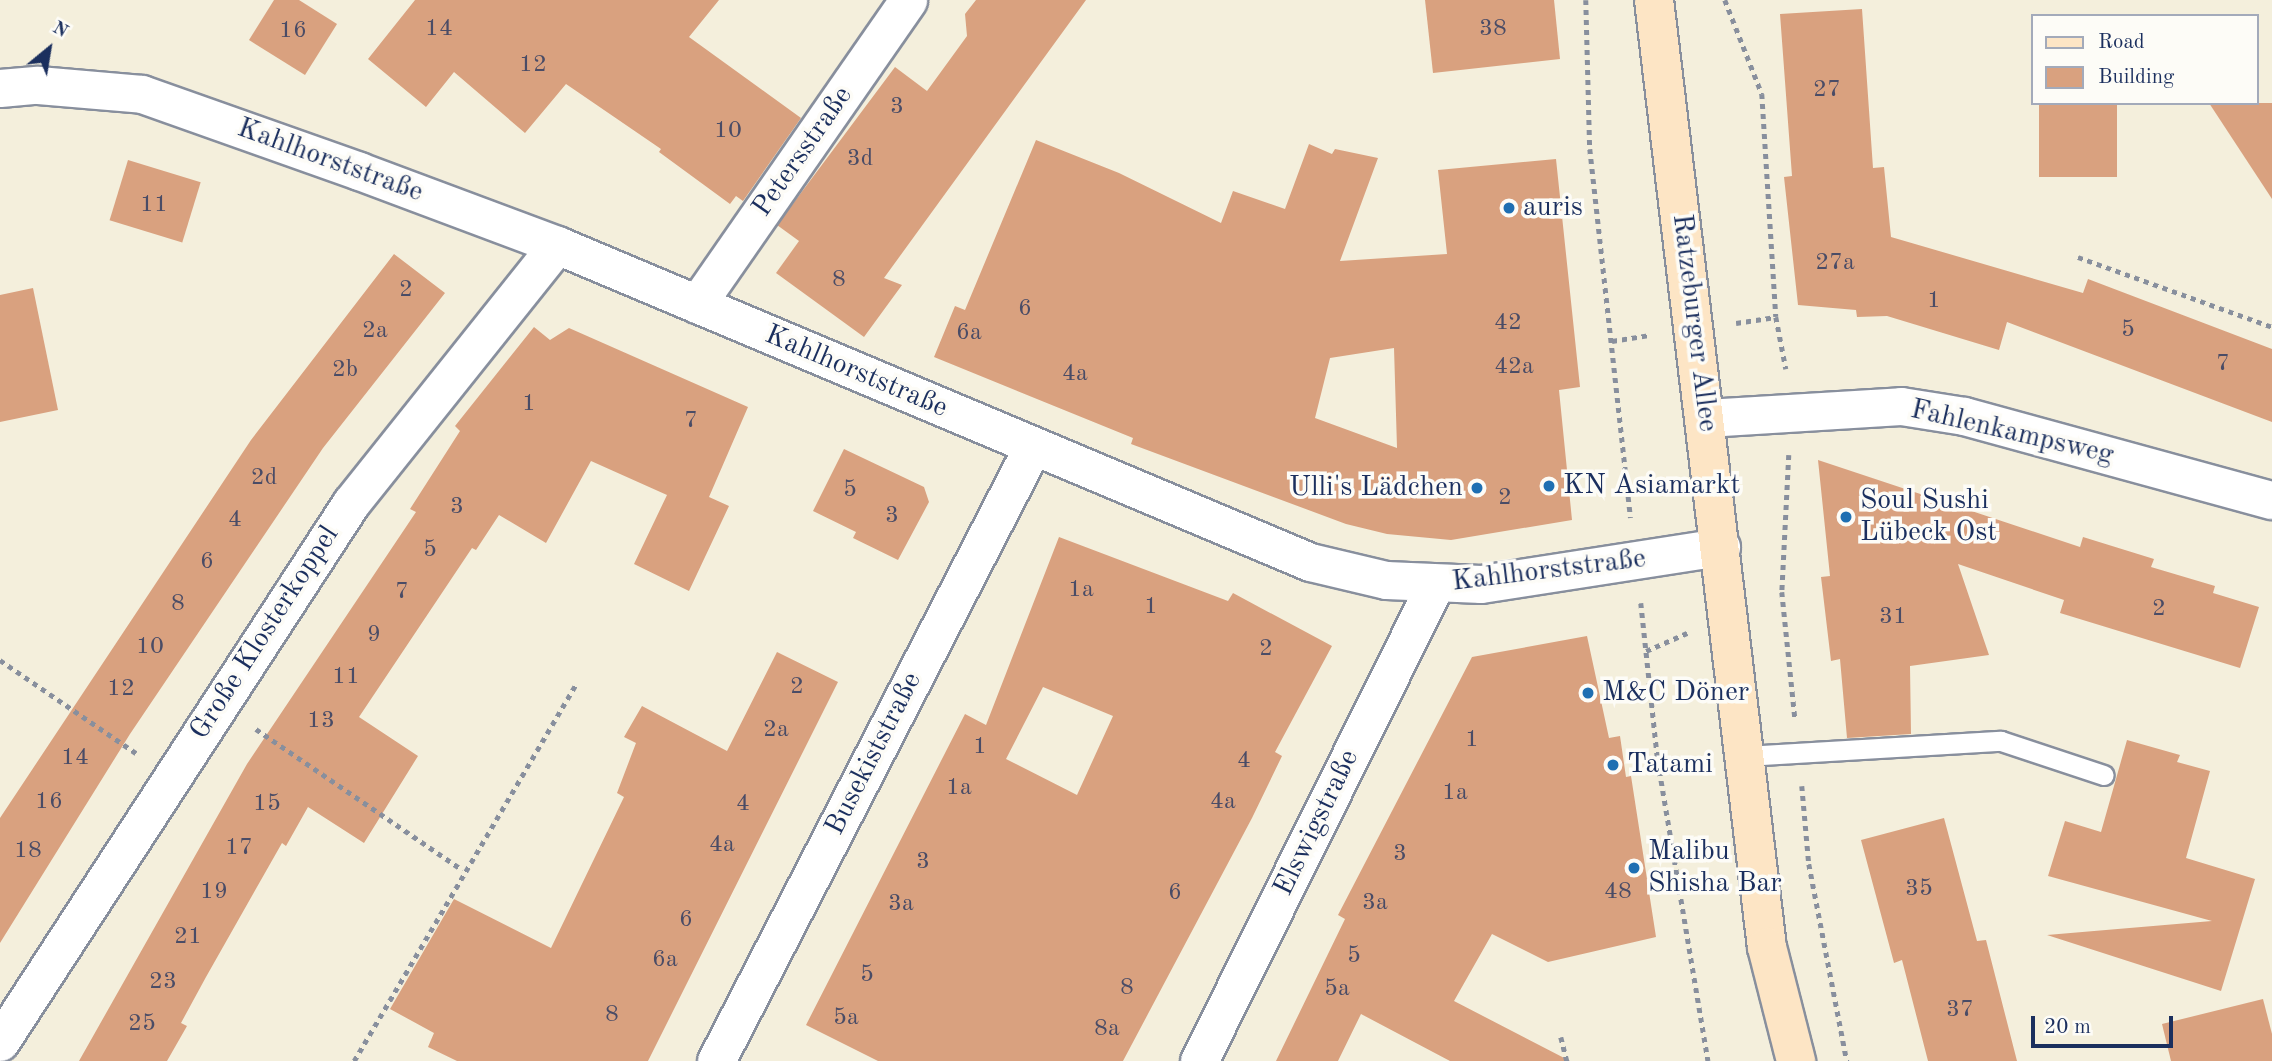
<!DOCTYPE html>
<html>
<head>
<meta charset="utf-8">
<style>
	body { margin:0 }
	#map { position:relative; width:2272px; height:1061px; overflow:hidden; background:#f4efdc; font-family:"Old Standard TT",serif }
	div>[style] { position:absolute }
	.building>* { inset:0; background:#d9a17f; transform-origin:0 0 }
	.path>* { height:4.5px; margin-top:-2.25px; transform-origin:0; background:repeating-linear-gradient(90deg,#888f9d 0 5px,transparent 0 10px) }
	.roads { filter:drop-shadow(2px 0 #888f9d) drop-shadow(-2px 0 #888f9d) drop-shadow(0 2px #888f9d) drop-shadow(0 -2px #888f9d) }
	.service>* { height:19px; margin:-9.5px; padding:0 9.5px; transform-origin:9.5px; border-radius:9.5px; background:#fff }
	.minor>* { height:37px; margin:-18.5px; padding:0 18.5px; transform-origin:18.5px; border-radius:18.5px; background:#fff }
	.secondary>* { height:38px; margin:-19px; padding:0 19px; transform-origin:19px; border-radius:19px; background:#fde5c5 }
	.dots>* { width:19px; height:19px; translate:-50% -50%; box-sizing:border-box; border:4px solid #fdfcf7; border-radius:50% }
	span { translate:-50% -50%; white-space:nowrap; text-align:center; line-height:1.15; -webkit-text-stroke:7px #fdfcf7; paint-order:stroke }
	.number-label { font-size:24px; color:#4a4c66 }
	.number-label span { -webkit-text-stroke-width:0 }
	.street-label { font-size:28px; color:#1b2f5e }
	.poi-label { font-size:28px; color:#1b2f5e }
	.left { translate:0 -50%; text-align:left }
	.right { translate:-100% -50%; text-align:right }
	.legend { position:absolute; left:2031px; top:14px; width:228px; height:91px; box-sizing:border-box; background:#fdfcf7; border:2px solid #a3aaba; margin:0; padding:9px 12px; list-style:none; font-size:21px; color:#1b2f5e }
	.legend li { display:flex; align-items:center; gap:14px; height:35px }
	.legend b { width:35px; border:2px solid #a3aaba }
	.north { position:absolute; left:14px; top:14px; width:70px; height:70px; -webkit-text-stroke:5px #fdfcf7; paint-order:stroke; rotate:30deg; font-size:19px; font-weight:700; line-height:28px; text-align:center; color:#1b2f5e }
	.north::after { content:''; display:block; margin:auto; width:24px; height:32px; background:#1b2f5e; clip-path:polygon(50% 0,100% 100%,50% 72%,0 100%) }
	.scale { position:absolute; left:2031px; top:1016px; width:142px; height:32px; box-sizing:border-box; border:4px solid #1b2f5e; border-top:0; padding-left:9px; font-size:21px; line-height:24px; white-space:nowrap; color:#1b2f5e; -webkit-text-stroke:5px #fdfcf7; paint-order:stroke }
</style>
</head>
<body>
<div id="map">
	<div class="building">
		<div style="clip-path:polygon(274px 0,299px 0,337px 24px,305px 75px,249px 40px)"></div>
		<div style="clip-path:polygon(415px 0,719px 0,689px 37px,801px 118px,743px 201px,736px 196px,730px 204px,659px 152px,661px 149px,566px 84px,525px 133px,454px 72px,426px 107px,368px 59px)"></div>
		<div style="clip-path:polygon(976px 0,1086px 0,884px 278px,902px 285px,864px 337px,776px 273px,799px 241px,777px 225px,895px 67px,927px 91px,967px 36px,965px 14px)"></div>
		<div style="clip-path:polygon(1425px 0,1554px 0,1560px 59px,1433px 73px)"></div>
		<div style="clip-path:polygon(1862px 9px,1873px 168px,1884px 167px,1891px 237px,2083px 293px,2088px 279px,2272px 349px,2272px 422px,2007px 322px,1999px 350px,1887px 316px,1857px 317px,1856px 310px,1798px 305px,1784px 177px,1792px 176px,1780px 14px)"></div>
		<div style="left:2039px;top:103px;width:78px;height:74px"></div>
		<div style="clip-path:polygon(2209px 103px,2272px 103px,2272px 199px)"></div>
		<div style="clip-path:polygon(evenodd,1036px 140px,1119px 173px,1221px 223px,1233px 191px,1285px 209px,1309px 144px,1332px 154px,1335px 149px,1378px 158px,1340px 261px,1447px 254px,1438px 170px,1556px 159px,1580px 387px,1559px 390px,1572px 520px,1451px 540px,1387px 534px,1346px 524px,1131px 444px,1133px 438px,934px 357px,955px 306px,965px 310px,1036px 140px,1394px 348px,1397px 448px,1315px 418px,1330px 358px,1394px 348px)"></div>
		<div style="left:128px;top:160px;width:76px;height:63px;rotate:17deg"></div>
		<div style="clip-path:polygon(394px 254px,445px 293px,323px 448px,130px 734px,0 943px,0 818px,251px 440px)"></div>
		<div style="clip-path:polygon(33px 288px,58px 410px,0 422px,0 295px)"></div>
		<div style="clip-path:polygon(534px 327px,550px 340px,569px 328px,748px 407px,709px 497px,729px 506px,689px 591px,634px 564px,667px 495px,591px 461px,546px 543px,499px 515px,476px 550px,472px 548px,359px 717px,418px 756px,364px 843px,308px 807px,286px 846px,282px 843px,206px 977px,181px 1023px,187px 1026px,167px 1061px,79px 1061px,247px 764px,416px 512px,410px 509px,460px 431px,455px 426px)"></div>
		<div style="clip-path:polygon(844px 449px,924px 487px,929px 502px,898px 560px,853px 538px,856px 532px,813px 511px)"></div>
		<div style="clip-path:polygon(1818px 460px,2080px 547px,2083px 537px,2154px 559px,2151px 567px,2215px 586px,2213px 593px,2259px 607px,2240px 668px,2060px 613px,2064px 600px,1958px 564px,1989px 655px,1910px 666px,1911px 734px,1847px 738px,1840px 659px,1831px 661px,1821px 577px,1830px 576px)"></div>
		<div style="clip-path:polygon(evenodd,1059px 537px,1228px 601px,1233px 593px,1332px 646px,1275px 752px,1282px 756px,1252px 818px,1123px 1061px,878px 1061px,806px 1025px,965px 714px,986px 725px,1059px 537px,1043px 687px,1113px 716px,1077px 795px,1006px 759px,1043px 687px)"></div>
		<div style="clip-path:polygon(1587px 636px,1609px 738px,1620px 736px,1626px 777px,1631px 776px,1656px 937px,1548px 962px,1492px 934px,1454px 1001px,1570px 1061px,1450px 1061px,1361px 1014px,1338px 1061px,1276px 1061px,1345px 919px,1338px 915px,1472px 657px)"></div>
		<div style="clip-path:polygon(777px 652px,838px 682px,648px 1061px,457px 1061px,428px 1047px,434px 1033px,390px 1009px,454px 899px,551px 948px,624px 797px,617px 793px,636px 743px,624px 737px,642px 706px,727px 751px)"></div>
		<div style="clip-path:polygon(2127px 740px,2180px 755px,2177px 762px,2210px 771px,2186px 858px,2255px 879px,2221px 991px,2047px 935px,2212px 921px,2048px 876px,2065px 821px,2101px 832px)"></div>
		<div style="clip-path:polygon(1944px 818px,1977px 941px,1986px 940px,2017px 1061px,1928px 1061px,1902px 960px,1894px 963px,1861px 840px)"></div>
		<div style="clip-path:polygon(2263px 999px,2272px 1034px,2272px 1061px,2171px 1061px,2162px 1024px)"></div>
	</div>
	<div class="path">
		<div style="left:1586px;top:0;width:149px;rotate:88.5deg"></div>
		<div style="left:1590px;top:149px;width:371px;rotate:83.7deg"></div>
		<div style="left:1725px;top:0;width:101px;rotate:68.5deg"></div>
		<div style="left:1762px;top:94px;width:223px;rotate:86.4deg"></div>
		<div style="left:1776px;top:317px;width:53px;rotate:79.1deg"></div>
		<div style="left:2078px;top:257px;width:206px;rotate:19.8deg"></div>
		<div style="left:1736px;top:323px;width:40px;rotate:-8.5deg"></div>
		<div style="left:1612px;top:341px;width:39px;rotate:-9deg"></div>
		<div style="left:1789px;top:455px;width:137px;rotate:92.9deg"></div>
		<div style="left:1782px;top:592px;width:127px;rotate:84.1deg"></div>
		<div style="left:1641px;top:603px;width:159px;rotate:83.9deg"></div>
		<div style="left:1658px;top:761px;width:304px;rotate:80.5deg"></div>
		<div style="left:1646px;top:651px;width:45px;rotate:-23.7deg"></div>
		<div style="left:0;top:660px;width:165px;rotate:34.4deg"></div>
		<div style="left:256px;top:729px;width:250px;rotate:34.3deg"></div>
		<div style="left:1802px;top:786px;width:78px;rotate:84.9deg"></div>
		<div style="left:1809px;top:864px;width:201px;rotate:79.1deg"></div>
		<div style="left:1561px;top:1037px;width:25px;rotate:76deg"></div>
		<div style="left:354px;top:1061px;width:438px;rotate:-59.5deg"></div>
	</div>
	<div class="roads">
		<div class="service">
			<div style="left:1745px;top:756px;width:256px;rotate:-3.4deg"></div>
			<div style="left:2001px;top:741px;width:108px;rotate:18.3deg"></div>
		</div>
		<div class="minor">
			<div style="left:0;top:88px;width:38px;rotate:-5deg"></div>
			<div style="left:38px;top:85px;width:104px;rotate:4.9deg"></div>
			<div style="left:142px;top:94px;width:230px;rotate:19.5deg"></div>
			<div style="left:359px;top:171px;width:211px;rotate:20.5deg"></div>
			<div style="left:557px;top:245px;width:817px;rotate:22.83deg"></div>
			<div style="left:1310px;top:562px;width:78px;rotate:13.3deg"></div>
			<div style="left:1386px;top:580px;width:95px;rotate:2.4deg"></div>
			<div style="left:1481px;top:584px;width:243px;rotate:-8.8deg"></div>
			<div style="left:697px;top:304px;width:370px;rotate:-55.2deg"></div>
			<div style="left:1706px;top:418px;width:195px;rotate:-3.5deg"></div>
			<div style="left:1901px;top:406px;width:64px;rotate:9deg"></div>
			<div style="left:1964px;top:416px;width:319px;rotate:15.3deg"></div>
			<div style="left:0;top:1042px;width:643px;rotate:-56.93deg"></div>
			<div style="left:351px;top:503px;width:330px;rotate:-51.4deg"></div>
			<div style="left:716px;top:1061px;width:690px;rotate:-62.73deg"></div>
			<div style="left:1199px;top:1061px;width:531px;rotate:-63.63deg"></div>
		</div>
		<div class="secondary">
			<div style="left:1654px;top:0;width:954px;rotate:83.2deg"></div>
			<div style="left:1767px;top:947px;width:118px;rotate:75.7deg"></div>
		</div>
	</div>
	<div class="dots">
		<div style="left:1509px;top:208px;background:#1f6fb2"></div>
		<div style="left:1549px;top:486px;background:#1f6fb2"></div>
		<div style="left:1477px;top:488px;background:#1f6fb2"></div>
		<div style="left:1846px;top:517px;background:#1f6fb2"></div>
		<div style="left:1588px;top:693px;background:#1f6fb2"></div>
		<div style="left:1613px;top:765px;background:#1f6fb2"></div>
		<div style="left:1634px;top:868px;background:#1f6fb2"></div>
	</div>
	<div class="number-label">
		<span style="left:439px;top:30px">14</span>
		<span style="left:1493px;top:30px">38</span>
		<span style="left:293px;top:32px">16</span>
		<span style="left:533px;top:66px">12</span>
		<span style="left:1827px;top:91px">27</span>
		<span style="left:897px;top:108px">3</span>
		<span style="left:728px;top:132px">10</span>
		<span style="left:860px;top:160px">3d</span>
		<span style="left:154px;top:206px">11</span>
		<span style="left:1835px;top:264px">27a</span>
		<span style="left:839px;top:281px">8</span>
		<span style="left:406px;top:291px">2</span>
		<span style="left:1934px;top:302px">1</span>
		<span style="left:1025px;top:310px">6</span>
		<span style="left:1508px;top:324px">42</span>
		<span style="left:2128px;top:331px">5</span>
		<span style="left:375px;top:332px">2a</span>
		<span style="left:969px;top:334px">6a</span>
		<span style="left:2223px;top:365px">7</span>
		<span style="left:1514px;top:368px">42a</span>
		<span style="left:345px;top:371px">2b</span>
		<span style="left:1075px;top:375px">4a</span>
		<span style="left:529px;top:405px">1</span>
		<span style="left:691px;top:422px">7</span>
		<span style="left:264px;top:479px">2d</span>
		<span style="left:850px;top:491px">5</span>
		<span style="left:1505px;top:499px">2</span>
		<span style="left:457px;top:508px">3</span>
		<span style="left:892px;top:517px">3</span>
		<span style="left:235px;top:521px">4</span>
		<span style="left:430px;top:551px">5</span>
		<span style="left:207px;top:563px">6</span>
		<span style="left:1081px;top:591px">1a</span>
		<span style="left:402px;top:593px">7</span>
		<span style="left:178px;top:605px">8</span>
		<span style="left:1151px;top:608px">1</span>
		<span style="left:2159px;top:610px">2</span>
		<span style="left:1893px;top:618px">31</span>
		<span style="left:374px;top:636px">9</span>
		<span style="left:150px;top:648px">10</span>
		<span style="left:1266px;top:650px">2</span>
		<span style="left:346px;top:678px">11</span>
		<span style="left:797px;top:688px">2</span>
		<span style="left:121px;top:690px">12</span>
		<span style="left:321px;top:722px">13</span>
		<span style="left:776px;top:731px">2a</span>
		<span style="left:1472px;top:741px">1</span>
		<span style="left:980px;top:748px">1</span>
		<span style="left:75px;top:759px">14</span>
		<span style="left:1244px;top:762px">4</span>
		<span style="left:959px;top:789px">1a</span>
		<span style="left:1455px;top:794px">1a</span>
		<span style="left:49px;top:803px">16</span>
		<span style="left:1223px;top:803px">4a</span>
		<span style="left:267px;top:805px">15</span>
		<span style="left:743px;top:805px">4</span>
		<span style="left:722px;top:846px">4a</span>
		<span style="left:239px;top:849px">17</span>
		<span style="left:28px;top:852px">18</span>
		<span style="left:1400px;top:855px">3</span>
		<span style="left:923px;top:863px">3</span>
		<span style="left:1919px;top:890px">35</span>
		<span style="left:214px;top:893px">19</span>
		<span style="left:1618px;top:893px">48</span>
		<span style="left:1175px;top:894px">6</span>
		<span style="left:1375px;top:904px">3a</span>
		<span style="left:901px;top:905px">3a</span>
		<span style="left:686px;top:921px">6</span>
		<span style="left:188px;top:938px">21</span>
		<span style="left:1354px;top:957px">5</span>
		<span style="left:665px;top:961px">6a</span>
		<span style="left:867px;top:976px">5</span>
		<span style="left:163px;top:983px">23</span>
		<span style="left:1127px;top:989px">8</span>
		<span style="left:1337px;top:990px">5a</span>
		<span style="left:1960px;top:1011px">37</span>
		<span style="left:612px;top:1016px">8</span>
		<span style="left:846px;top:1019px">5a</span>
		<span style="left:142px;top:1025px">25</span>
		<span style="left:1107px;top:1030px">8a</span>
	</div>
	<div class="street-label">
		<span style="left:803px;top:152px;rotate:-55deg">Petersstraße</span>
		<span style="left:330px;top:161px;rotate:20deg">Kahlhorststraße</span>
		<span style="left:1694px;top:323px;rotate:83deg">Ratzeburger Allee</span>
		<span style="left:856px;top:372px;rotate:23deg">Kahlhorststraße</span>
		<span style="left:2012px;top:433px;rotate:13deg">Fahlenkampsweg</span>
		<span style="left:1549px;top:571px;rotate:-7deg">Kahlhorststraße</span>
		<span style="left:265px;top:633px;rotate:-57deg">Große Klosterkoppel</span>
		<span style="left:874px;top:754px;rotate:-63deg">Busekiststraße</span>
		<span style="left:1317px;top:823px;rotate:-64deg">Elswigstraße</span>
	</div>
	<div class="poi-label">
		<span class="left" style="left:1523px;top:208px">auris</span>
		<span class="left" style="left:1563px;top:486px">KN Asiamarkt</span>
		<span class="right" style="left:1463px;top:488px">Ulli's Lädchen</span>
		<span class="left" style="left:1860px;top:517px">Soul Sushi<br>Lübeck Ost</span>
		<span class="left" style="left:1602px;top:693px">M&amp;C Döner</span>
		<span class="left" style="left:1627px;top:765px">Tatami</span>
		<span class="left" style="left:1648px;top:868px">Malibu<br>Shisha Bar</span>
	</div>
	<ul class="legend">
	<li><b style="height:9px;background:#fde5c5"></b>Road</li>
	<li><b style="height:19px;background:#d9a17f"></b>Building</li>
	</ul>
	<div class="north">N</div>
	<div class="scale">20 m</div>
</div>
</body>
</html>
